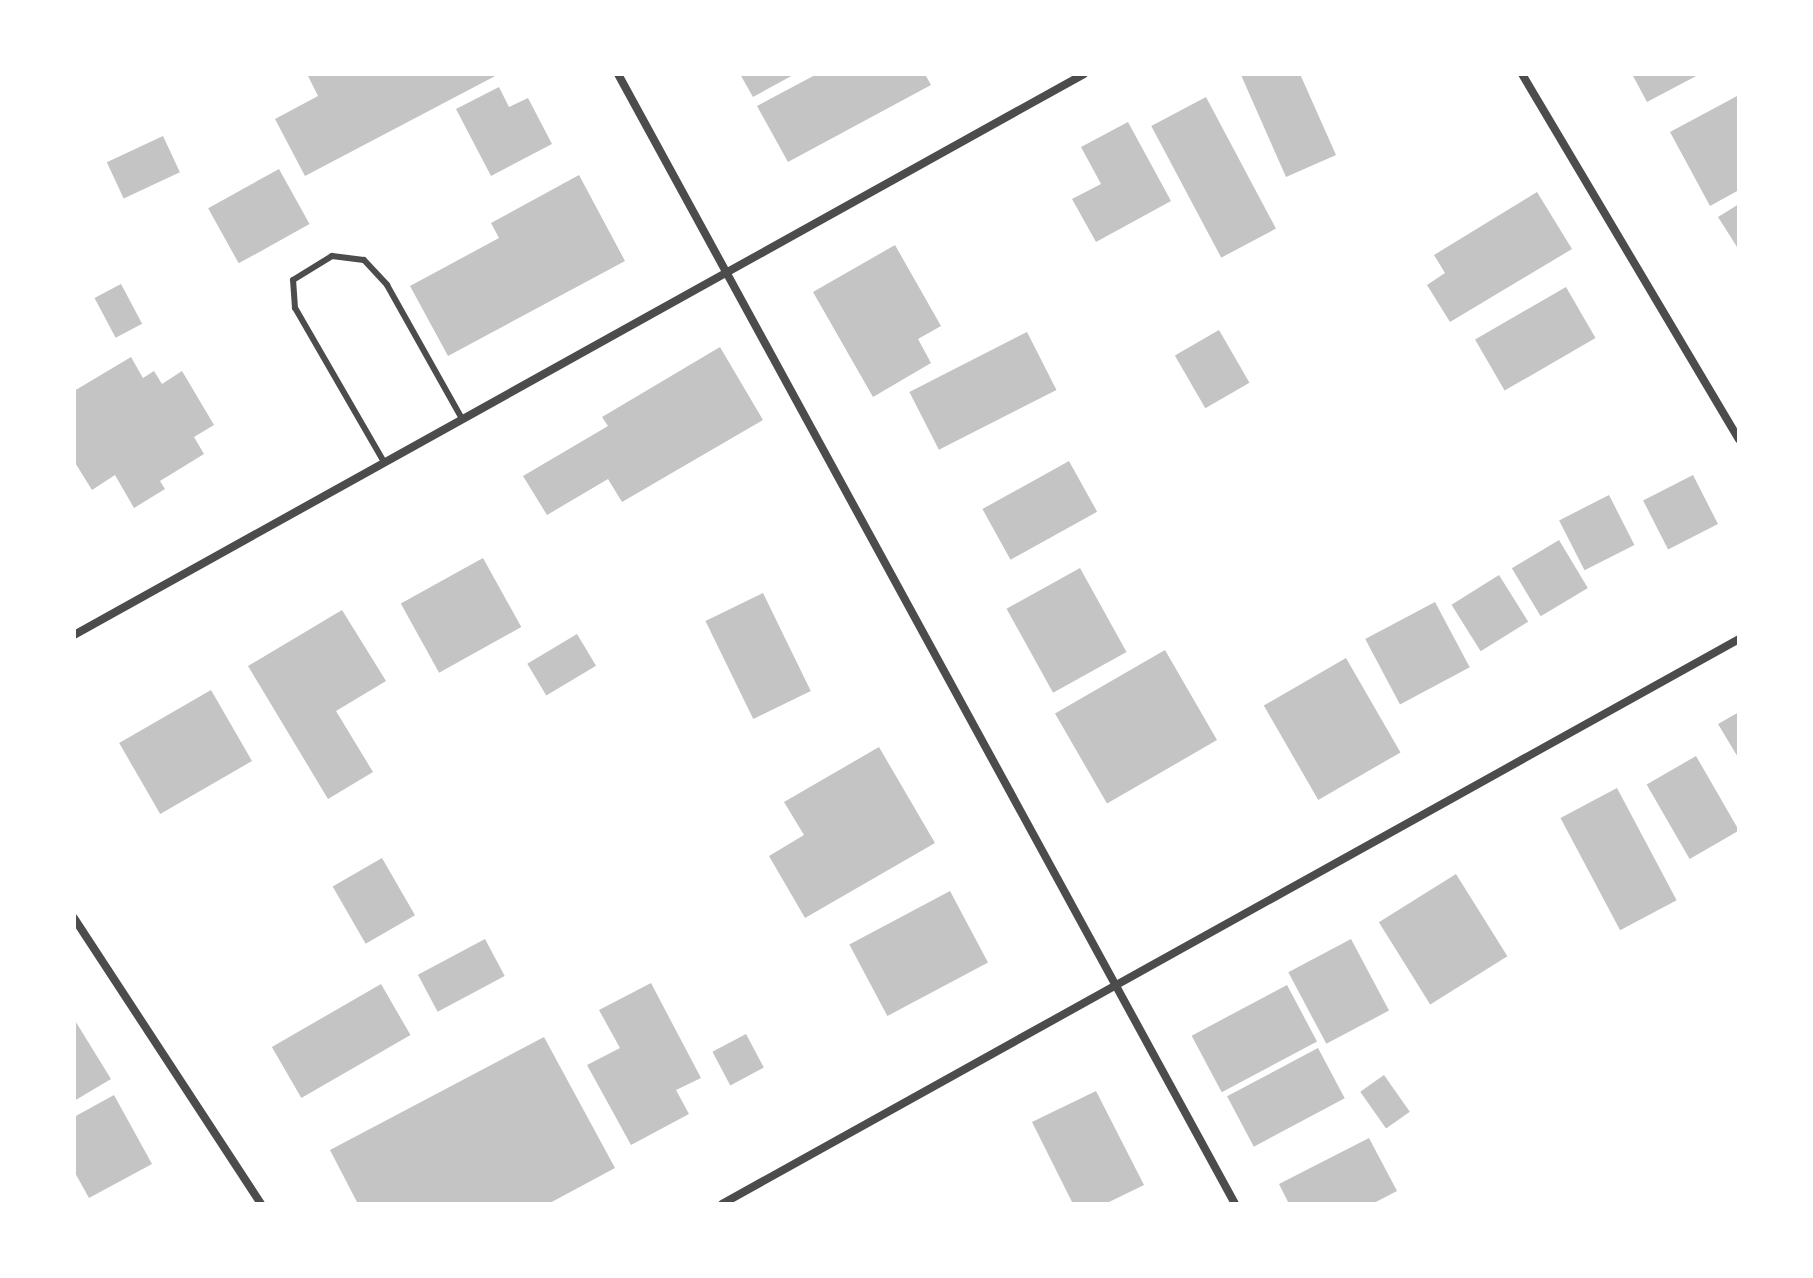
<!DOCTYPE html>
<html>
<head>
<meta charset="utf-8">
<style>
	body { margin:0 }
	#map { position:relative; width:1813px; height:1278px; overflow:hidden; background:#fff; font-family:Jost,sans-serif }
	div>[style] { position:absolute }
	.building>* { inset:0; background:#c4c4c4; transform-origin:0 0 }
	.service>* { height:6px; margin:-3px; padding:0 3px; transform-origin:3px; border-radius:3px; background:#4c4c4c }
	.minor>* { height:8px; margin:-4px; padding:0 4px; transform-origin:4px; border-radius:4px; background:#4c4c4c }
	span { translate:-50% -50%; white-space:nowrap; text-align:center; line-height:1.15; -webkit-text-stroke:8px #fff; paint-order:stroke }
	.frame { position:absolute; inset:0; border:76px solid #fff; pointer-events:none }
</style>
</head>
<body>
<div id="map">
	<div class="building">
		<div style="clip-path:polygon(307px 74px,499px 74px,305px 176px,275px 119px,318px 96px)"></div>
		<div style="clip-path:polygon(740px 74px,795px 74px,753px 97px)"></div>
		<div style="clip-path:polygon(817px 74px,925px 74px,931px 85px,788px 162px,757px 106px)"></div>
		<div style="clip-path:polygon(1300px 74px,1336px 155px,1286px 177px,1241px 75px)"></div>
		<div style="clip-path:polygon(1632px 74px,1700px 74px,1647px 102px)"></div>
		<div style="clip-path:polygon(499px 87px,509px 107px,528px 98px,552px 144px,491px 176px,456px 109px)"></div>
		<div style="clip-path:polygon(1739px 95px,1739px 190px,1710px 206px,1670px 132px)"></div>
		<div style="left:1206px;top:97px;width:149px;height:62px;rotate:62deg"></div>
		<div style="clip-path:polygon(1128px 122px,1171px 201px,1096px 242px,1072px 199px,1101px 184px,1081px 147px)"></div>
		<div style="left:163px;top:136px;width:40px;height:62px;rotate:65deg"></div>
		<div style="left:279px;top:169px;width:63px;height:81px;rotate:61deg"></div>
		<div style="clip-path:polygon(579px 175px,625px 261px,448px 356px,410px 286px,499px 238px,491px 223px)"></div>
		<div style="clip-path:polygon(1537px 192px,1572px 249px,1450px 322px,1427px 285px,1445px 273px,1434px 255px)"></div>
		<div style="clip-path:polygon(1739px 204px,1739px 250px,1718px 217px)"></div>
		<div style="clip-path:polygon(895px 245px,941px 326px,918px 339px,931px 363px,873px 397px,813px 292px)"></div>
		<div style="left:121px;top:284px;width:45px;height:30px;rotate:62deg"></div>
		<div style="left:1566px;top:287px;width:59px;height:105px;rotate:60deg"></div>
		<div style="left:1219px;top:330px;width:61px;height:51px;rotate:60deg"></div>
		<div style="left:1027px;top:332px;width:65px;height:132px;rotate:63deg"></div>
		<div style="clip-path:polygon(720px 347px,763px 420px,622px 502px,608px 479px,547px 515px,523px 476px,608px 426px,602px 417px)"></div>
		<div style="clip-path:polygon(131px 357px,143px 378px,154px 371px,162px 384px,182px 371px,214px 425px,194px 437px,204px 454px,160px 481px,165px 489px,134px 508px,115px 475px,92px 490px,74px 461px,74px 391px)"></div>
		<div style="left:1069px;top:461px;width:58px;height:99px;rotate:61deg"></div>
		<div style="left:1693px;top:475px;width:55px;height:56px;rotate:63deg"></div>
		<div style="left:1609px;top:495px;width:56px;height:56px;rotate:63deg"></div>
		<div style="left:1559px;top:540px;width:56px;height:55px;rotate:59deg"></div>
		<div style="left:483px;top:558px;width:79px;height:94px;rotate:61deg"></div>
		<div style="left:1080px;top:568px;width:96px;height:84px;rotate:61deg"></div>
		<div style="left:1499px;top:575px;width:55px;height:56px;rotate:58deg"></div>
		<div style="left:763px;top:593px;width:109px;height:64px;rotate:64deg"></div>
		<div style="left:1435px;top:602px;width:74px;height:79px;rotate:62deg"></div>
		<div style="clip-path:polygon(342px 610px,386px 681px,336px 711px,373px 772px,328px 799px,248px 666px)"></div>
		<div style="left:577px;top:634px;width:37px;height:58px;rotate:59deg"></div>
		<div style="left:1165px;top:650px;width:104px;height:127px;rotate:60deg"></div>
		<div style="left:1346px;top:658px;width:109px;height:95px;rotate:60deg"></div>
		<div style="left:211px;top:690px;width:82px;height:106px;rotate:60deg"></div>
		<div style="clip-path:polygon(1739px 712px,1739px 759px,1718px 724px)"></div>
		<div style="clip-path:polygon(879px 747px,935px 843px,805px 918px,769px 856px,804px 835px,784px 802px)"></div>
		<div style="left:1696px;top:756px;width:86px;height:57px;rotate:60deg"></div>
		<div style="left:1617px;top:788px;width:127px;height:64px;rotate:62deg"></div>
		<div style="left:382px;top:858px;width:66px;height:57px;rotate:60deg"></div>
		<div style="left:1456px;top:874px;width:97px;height:91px;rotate:58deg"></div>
		<div style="left:950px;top:891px;width:81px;height:114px;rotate:62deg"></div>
		<div style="left:485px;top:939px;width:42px;height:76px;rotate:62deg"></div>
		<div style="left:1351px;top:939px;width:81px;height:71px;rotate:62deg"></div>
		<div style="clip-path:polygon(651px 983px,701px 1078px,676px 1090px,689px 1114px,631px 1145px,587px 1065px,620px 1048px,599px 1010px)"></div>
		<div style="left:381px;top:984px;width:59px;height:126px;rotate:60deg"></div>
		<div style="left:1287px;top:985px;width:64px;height:108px;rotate:62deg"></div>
		<div style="clip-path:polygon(74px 1019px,111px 1079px,74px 1101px)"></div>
		<div style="left:746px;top:1034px;width:38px;height:38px;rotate:62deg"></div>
		<div style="clip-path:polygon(544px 1037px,615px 1168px,548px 1204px,358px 1204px,330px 1150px)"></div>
		<div style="left:1318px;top:1048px;width:57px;height:103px;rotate:62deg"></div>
		<div style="left:1384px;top:1075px;width:45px;height:29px;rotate:55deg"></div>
		<div style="clip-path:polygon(1096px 1091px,1144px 1185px,1105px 1204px,1073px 1204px,1032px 1122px)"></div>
		<div style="clip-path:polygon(114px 1095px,152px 1164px,89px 1198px,74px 1171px,74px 1117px)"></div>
		<div style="clip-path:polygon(1369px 1138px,1397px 1191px,1372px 1204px,1289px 1204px,1279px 1184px)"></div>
	</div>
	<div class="service">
		<div style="left:384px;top:462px;width:178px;rotate:-120deg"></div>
		<div style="left:295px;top:308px;width:28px;rotate:-94deg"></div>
		<div style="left:293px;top:280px;width:46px;rotate:-31.6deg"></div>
		<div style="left:332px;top:256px;width:32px;rotate:7deg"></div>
		<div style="left:364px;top:260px;width:34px;rotate:47deg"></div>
		<div style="left:387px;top:285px;width:151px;rotate:60.7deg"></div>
	</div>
	<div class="minor">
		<div style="left:618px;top:74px;width:1287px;rotate:61.36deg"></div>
		<div style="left:1522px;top:74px;width:425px;rotate:59.3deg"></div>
		<div style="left:74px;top:635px;width:1155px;rotate:-29.05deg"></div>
		<div style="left:74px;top:918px;width:342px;rotate:56.8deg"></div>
		<div style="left:722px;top:1204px;width:1163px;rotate:-29.05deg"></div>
	</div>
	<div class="frame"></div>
</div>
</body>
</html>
